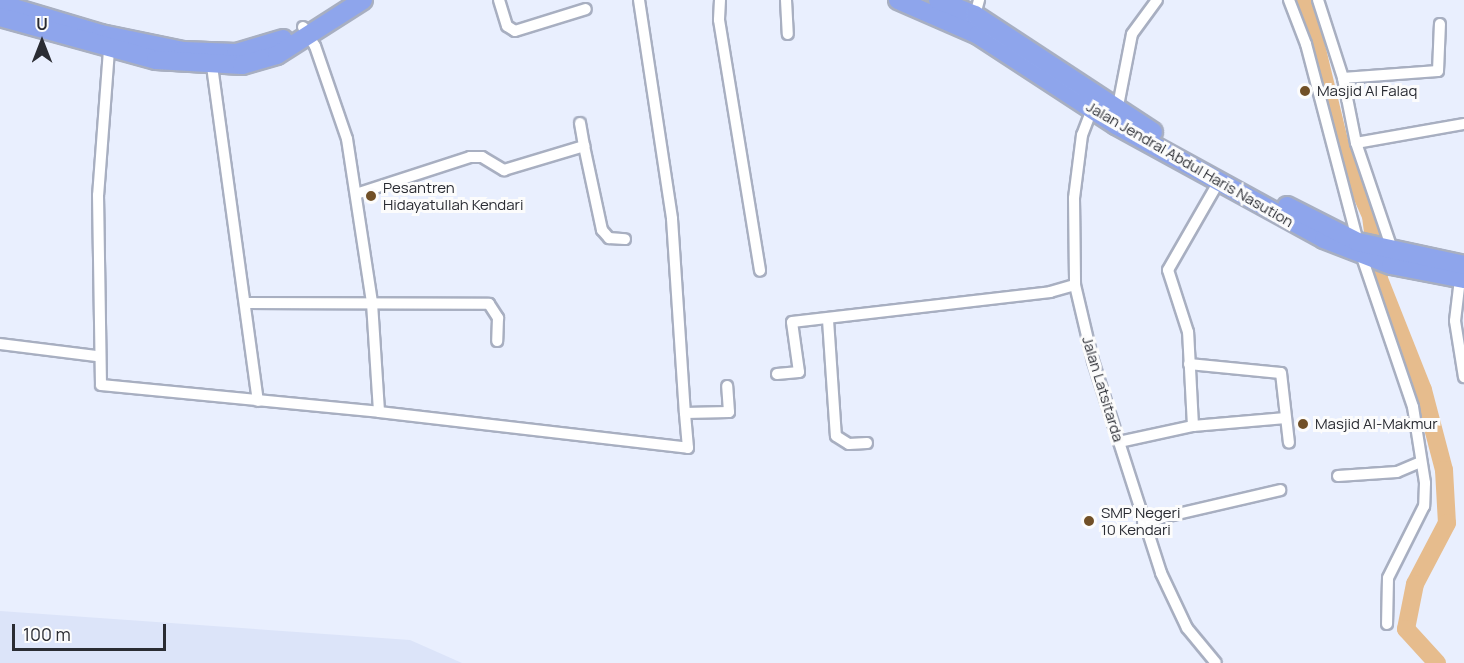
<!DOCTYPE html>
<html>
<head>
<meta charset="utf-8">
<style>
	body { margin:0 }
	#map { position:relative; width:1464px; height:663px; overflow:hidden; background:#e9effe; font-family:Manrope,sans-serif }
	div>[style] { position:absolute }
	.built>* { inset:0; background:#dce4f9 }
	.river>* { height:18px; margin:-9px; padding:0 9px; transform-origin:9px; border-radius:9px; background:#e6bc8d }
	.roads { filter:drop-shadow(2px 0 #a8afc1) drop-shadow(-2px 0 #a8afc1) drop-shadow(0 2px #a8afc1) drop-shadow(0 -2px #a8afc1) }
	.street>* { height:10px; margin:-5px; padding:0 5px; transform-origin:5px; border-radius:5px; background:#fff }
	.highway>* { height:18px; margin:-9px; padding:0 9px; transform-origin:9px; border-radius:9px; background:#8ea5ec }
	.dots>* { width:16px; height:16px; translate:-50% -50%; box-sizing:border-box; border:3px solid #fcfcfc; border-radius:50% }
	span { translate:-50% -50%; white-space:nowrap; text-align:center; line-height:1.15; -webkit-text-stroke:6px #fcfcfc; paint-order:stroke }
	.poi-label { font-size:15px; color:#2a2c33 }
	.left { translate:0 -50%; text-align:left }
	.street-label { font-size:15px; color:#2a2c33 }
	.north { position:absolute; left:12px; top:12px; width:60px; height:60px; -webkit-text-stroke:4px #fcfcfc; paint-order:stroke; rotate:0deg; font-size:16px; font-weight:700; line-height:24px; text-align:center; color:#2a2c33 }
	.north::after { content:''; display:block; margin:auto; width:21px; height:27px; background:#2a2c33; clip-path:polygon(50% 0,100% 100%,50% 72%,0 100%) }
	.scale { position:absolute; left:12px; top:624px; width:154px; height:27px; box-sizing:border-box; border:3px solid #2a2c33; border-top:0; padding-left:8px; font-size:18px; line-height:21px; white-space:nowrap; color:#2a2c33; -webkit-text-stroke:4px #fcfcfc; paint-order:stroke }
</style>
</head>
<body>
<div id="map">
	<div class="built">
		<div style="clip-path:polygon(0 611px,410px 640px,462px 663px,0 663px)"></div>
	</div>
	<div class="river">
		<div style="left:1305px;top:0;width:149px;rotate:76.4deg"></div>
		<div style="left:1340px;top:145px;width:77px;rotate:66.4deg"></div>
		<div style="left:1371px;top:216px;width:64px;rotate:82.8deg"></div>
		<div style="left:1379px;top:279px;width:119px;rotate:68.4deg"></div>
		<div style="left:1423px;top:390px;width:83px;rotate:75.3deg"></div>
		<div style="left:1444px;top:470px;width:53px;rotate:86.8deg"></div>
		<div style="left:1447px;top:523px;width:69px;rotate:117.7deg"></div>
		<div style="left:1415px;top:584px;width:46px;rotate:101.3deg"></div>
		<div style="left:1406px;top:629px;width:46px;rotate:47.6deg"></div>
	</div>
	<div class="roads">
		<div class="street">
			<div style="left:499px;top:0;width:27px;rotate:73deg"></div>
			<div style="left:507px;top:26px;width:9px;rotate:32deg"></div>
			<div style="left:515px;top:31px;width:74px;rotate:-17.2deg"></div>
			<div style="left:639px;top:0;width:221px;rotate:81.4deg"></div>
			<div style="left:672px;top:219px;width:194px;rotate:86.2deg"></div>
			<div style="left:685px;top:413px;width:44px;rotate:-1.3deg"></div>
			<div style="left:729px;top:412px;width:26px;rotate:-94deg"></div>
			<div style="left:720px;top:0;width:20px;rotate:93deg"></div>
			<div style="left:719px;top:20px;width:254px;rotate:80.7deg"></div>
			<div style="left:786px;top:0;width:34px;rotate:87deg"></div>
			<div style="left:1289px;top:0;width:47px;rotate:68.9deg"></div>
			<div style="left:1306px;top:44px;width:205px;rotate:75.3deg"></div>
			<div style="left:1318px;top:0;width:82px;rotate:72.2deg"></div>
			<div style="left:1343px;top:78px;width:66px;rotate:78.7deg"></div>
			<div style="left:975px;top:15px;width:16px;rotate:-75deg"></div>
			<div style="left:303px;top:27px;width:22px;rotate:58deg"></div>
			<div style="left:315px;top:46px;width:98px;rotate:71deg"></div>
			<div style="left:347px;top:139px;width:166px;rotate:81.3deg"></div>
			<div style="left:372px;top:303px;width:109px;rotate:86.3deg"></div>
			<div style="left:379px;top:412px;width:311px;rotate:6.6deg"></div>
			<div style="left:688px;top:448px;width:35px;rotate:-95deg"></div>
			<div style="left:109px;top:50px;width:145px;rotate:94.3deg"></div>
			<div style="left:98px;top:195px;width:190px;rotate:89.1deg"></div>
			<div style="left:101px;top:385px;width:279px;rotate:5.5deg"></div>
			<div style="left:212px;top:66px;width:338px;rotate:82.2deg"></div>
			<div style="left:1343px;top:78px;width:95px;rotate:-4.2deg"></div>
			<div style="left:1438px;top:71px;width:47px;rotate:-87.6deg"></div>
			<div style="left:1094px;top:104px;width:33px;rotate:111deg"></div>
			<div style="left:1082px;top:135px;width:64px;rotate:97.2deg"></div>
			<div style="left:1074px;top:198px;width:87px;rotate:89.3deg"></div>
			<div style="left:1075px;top:285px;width:78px;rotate:76.7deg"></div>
			<div style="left:1093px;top:361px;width:223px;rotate:72.2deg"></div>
			<div style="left:1161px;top:573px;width:61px;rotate:64.7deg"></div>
			<div style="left:1187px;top:628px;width:45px;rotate:50.4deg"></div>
			<div style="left:1117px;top:111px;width:78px;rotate:-79deg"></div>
			<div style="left:1132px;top:34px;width:42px;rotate:-53.7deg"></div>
			<div style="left:580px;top:123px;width:23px;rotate:80deg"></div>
			<div style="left:356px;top:194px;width:120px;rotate:-18deg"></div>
			<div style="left:470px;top:157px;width:12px"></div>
			<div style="left:482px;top:157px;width:26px;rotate:31deg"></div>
			<div style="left:504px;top:170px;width:84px;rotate:-16.7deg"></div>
			<div style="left:584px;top:146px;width:86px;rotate:77.9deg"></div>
			<div style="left:602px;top:230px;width:11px;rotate:49deg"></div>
			<div style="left:609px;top:238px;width:16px;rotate:4deg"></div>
			<div style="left:1393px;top:252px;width:115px;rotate:-108.7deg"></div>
			<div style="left:1356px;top:143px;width:110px;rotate:-10deg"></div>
			<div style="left:1362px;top:257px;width:158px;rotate:71.2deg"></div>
			<div style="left:1413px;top:407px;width:77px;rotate:81deg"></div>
			<div style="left:1425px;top:483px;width:23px;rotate:92deg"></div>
			<div style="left:1424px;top:506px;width:80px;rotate:116.6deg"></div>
			<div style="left:1388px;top:578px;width:46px;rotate:91.2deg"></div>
			<div style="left:1460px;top:279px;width:42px;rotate:96.8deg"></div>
			<div style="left:1455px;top:321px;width:57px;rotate:80.9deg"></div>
			<div style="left:245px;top:303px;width:244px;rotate:0.2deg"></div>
			<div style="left:489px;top:304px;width:17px;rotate:57deg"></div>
			<div style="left:498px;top:318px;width:23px;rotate:92deg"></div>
			<div style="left:828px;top:320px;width:116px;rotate:86.1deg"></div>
			<div style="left:836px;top:436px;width:15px;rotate:32deg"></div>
			<div style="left:849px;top:444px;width:18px;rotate:-3deg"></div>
			<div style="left:0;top:344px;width:98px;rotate:7.1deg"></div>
			<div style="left:1189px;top:364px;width:92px;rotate:5.6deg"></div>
			<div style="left:1281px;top:373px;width:70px;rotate:83.5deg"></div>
			<div style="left:777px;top:374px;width:22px;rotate:-5deg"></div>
			<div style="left:799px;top:372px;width:50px;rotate:-98deg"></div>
			<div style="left:792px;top:322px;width:260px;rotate:-6.6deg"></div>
			<div style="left:1050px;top:292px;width:26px;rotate:-16deg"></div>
			<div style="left:1193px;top:426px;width:93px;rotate:-4.9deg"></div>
			<div style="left:1119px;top:442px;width:76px;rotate:-12.2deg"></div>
			<div style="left:1193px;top:426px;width:94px;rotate:-93deg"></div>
			<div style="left:1188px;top:332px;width:65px;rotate:-107.9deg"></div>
			<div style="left:1168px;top:270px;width:100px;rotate:-60.1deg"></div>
			<div style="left:1338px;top:476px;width:59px;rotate:-3.9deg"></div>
			<div style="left:1397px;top:472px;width:25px;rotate:-23deg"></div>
			<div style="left:1143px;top:522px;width:141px;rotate:-13.1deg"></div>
		</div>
		<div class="highway">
			<div style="left:898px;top:0;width:87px;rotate:23.6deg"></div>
			<div style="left:978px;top:35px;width:165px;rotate:33.1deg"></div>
			<div style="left:1116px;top:125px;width:237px;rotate:28.7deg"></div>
			<div style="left:1324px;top:239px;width:72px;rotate:21.2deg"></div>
			<div style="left:1391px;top:265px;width:74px;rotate:10.9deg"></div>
			<div style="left:938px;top:0;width:40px;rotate:22deg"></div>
			<div style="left:975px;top:15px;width:213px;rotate:33.3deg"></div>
			<div style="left:0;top:4px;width:105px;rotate:16.5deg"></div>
			<div style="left:101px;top:34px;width:84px;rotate:11.7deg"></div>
			<div style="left:183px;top:51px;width:53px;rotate:2.2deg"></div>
			<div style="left:236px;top:53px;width:49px;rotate:-16.6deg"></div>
			<div style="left:0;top:17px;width:162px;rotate:15.4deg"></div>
			<div style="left:156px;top:60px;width:86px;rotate:3.3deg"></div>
			<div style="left:242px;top:65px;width:36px;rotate:-16deg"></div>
			<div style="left:277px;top:55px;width:102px;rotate:-32.6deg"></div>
			<div style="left:1287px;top:206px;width:80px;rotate:26.9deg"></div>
			<div style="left:1358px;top:242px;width:108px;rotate:12.2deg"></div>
		</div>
	</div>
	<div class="dots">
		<div style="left:1305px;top:91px;background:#715027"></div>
		<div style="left:371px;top:196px;background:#715027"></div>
		<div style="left:1303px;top:424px;background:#715027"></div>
		<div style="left:1089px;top:521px;background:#715027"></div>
	</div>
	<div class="poi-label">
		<span class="left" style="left:1317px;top:91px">Masjid Al Falaq</span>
		<span class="left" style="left:383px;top:196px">Pesantren<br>Hidayatullah Kendari</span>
		<span class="left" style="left:1315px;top:424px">Masjid Al-Makmur</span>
		<span class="left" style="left:1101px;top:521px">SMP Negeri<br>10 Kendari</span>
	</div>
	<div class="street-label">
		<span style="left:1190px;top:164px;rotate:30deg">Jalan Jendral Abdul Haris Nasution</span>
		<span style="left:1103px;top:389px;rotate:73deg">Jalan Latsitarda</span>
	</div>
	<div class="north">U</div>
	<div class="scale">100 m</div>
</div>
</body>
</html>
